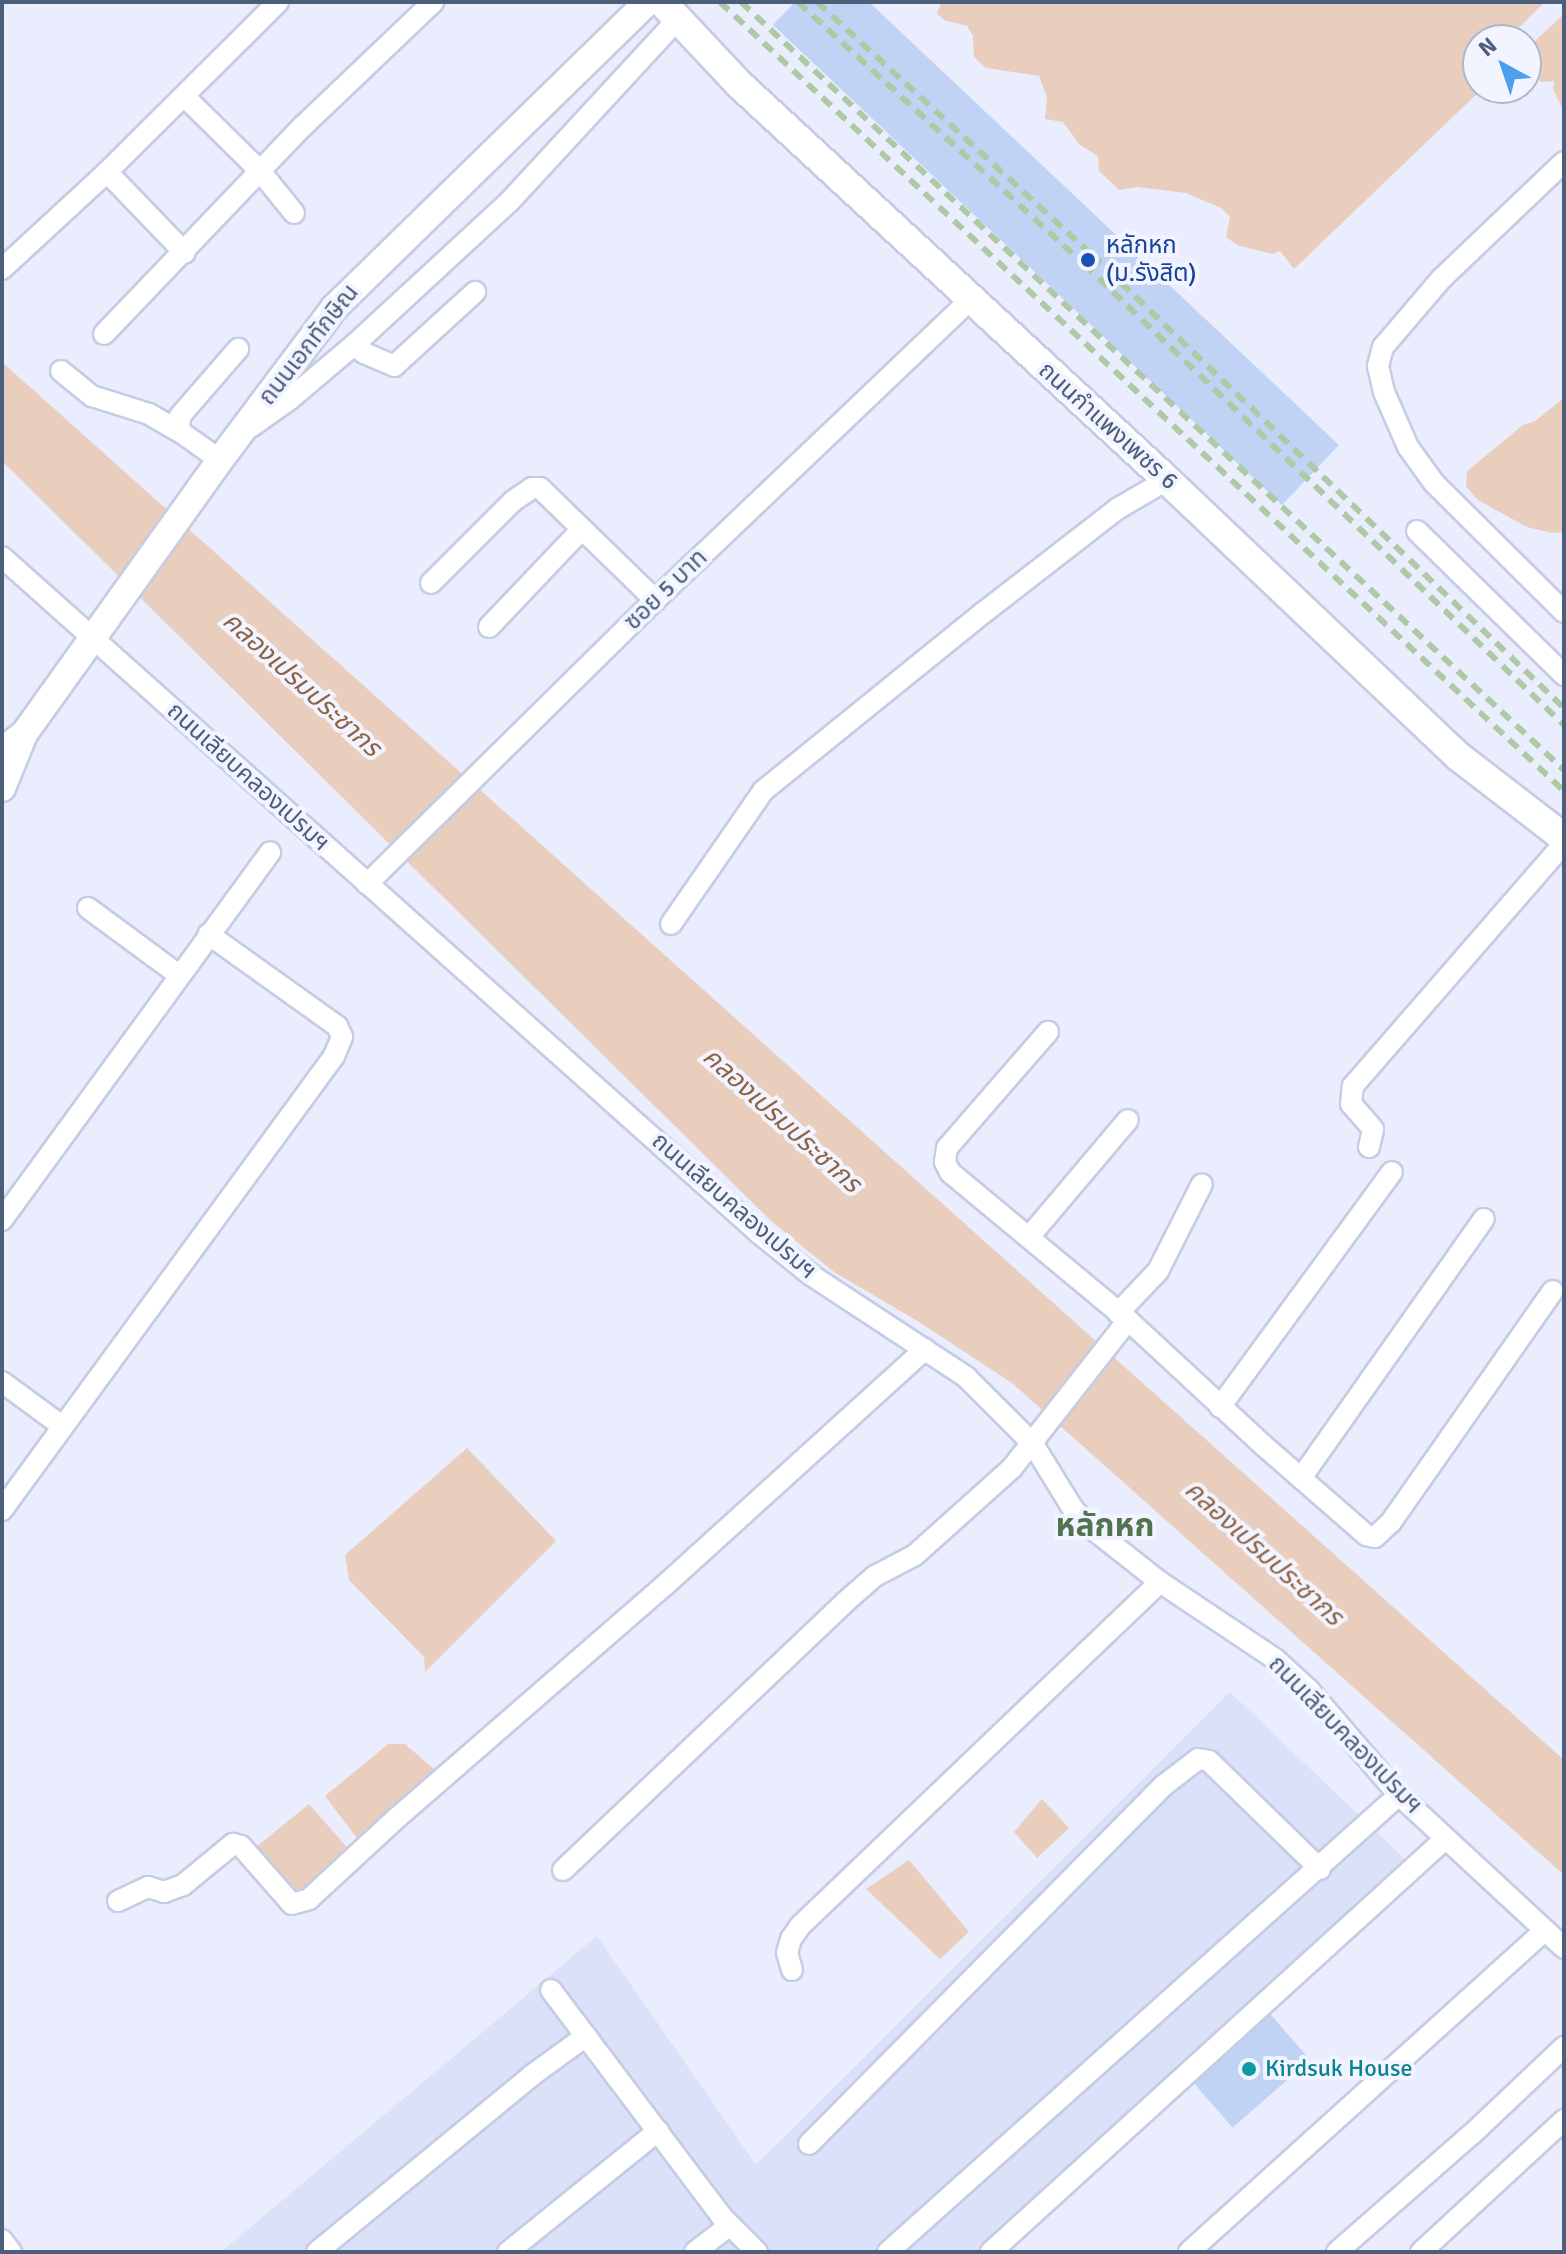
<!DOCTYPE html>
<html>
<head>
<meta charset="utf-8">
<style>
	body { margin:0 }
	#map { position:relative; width:1566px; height:2254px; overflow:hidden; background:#eaedfd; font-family:Signika,"Noto Sans Thai",sans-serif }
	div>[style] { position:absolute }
	.residential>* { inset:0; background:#dbe1f8 }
	.water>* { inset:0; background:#e9cebd }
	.building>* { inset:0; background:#c1d3f4; transform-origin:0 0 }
	.roads { filter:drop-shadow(2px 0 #c4cde3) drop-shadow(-2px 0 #c4cde3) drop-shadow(0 2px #c4cde3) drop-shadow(0 -2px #c4cde3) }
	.minor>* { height:20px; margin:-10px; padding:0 10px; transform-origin:10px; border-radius:10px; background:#fff }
	.tertiary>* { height:26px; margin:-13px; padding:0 13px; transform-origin:13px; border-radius:13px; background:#fff }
	.secondary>* { height:28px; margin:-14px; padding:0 14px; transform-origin:14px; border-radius:14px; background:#fff }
	.rail>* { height:6px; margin-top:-3px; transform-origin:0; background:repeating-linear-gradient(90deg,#aec9a6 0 12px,transparent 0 20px) }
	.dots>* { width:22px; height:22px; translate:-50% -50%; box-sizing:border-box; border:4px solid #f2f4ff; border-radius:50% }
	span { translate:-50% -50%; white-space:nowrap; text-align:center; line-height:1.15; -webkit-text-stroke:8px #f2f4ff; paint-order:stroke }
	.transit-label { font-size:24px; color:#164399 }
	.left { translate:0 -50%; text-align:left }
	.street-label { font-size:24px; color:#4b5e7a }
	.culture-label { font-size:24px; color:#0d838f }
	.water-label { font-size:26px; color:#8e6343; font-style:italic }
	.district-label { font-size:32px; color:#51734e; font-weight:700 }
	.frame { position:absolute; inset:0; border:4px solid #4b5e7a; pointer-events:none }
	.north { position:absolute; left:1462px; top:24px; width:80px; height:80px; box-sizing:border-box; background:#f2f4ff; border:2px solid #afb8ca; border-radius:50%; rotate:320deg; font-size:22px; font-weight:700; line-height:32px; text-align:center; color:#4b5e7a }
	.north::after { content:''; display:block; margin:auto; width:28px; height:36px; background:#4ca0eb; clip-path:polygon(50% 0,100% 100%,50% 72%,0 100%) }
</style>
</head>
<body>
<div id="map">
	<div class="residential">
		<div style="clip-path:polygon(1230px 1692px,1409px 1863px,977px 2252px,221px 2252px,597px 1936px,756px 2165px)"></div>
	</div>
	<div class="water">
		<div style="clip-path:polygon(941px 2px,1545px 2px,1506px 40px,1478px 40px,1478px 88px,1483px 88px,1294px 269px,1280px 251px,1272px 254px,1237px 245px,1226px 237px,1230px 217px,1221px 208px,1186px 193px,1137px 187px,1119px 190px,1099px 171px,1098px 156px,1080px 145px,1063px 122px,1045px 119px,1047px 97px,1039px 76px,986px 68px,974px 57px,973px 36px,967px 26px,944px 20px,937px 14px)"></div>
		<div style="clip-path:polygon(1564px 14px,1564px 112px,1553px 89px,1554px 81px,1541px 82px,1532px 71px,1528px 59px,1536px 40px)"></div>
		<div style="clip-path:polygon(2px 362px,1564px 1760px,1564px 1875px,1012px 1383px,919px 1322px,834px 1272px,770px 1220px,2px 461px)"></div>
		<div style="clip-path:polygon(1564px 398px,1564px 532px,1551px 533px,1527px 527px,1478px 500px,1466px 486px,1467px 471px,1523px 425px,1535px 421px)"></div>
		<div style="clip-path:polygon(467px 1448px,556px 1541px,425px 1672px,424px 1657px,349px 1580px,345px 1555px)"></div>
		<div style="clip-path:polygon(388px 1744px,405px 1744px,435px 1770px,359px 1841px,325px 1796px)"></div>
		<div style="clip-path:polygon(1042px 1799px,1069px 1828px,1037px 1858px,1014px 1832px)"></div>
		<div style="clip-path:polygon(309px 1804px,351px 1852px,308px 1892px,291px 1894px,255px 1848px)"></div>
		<div style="clip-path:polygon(909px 1860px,969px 1932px,940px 1959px,866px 1889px)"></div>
	</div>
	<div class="building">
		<div style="clip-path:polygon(795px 2px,869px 2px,1339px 445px,1282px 505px,773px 25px)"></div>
		<div style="left:1265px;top:2008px;width:69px;height:103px;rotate:49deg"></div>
	</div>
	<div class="roads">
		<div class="minor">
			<div style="left:184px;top:96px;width:107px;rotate:44.6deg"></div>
			<div style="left:260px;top:171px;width:54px;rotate:51deg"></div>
			<div style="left:1564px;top:162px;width:168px;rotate:136.4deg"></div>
			<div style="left:1442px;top:278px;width:91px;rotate:130.5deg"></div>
			<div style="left:1383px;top:347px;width:20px;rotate:105deg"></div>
			<div style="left:1378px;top:366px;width:27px;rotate:77deg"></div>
			<div style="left:1384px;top:392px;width:60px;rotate:66.4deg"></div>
			<div style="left:1408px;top:447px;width:44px;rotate:54.2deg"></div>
			<div style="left:1434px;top:483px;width:183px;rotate:44.8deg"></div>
			<div style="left:107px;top:172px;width:112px;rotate:46.1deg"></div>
			<div style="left:2px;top:269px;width:143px;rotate:-42.7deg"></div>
			<div style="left:107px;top:172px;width:241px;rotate:-44.8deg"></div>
			<div style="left:104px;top:334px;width:288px;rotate:-46.3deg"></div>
			<div style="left:303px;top:126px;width:180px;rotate:-43.6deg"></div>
			<div style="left:355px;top:344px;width:13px;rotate:45deg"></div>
			<div style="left:364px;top:353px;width:33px;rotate:23deg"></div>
			<div style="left:394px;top:366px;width:110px;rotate:-42.4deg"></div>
			<div style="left:61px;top:371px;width:40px;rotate:39deg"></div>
			<div style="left:92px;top:396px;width:60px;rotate:17.5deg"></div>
			<div style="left:149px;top:414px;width:34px;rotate:30deg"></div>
			<div style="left:252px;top:426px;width:47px;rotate:-35.4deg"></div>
			<div style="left:290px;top:399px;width:85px;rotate:-40.2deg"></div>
			<div style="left:355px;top:344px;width:209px;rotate:-42.7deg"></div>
			<div style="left:509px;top:202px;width:249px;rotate:-47.3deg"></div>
			<div style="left:220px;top:460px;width:50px;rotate:-144.7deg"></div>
			<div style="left:179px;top:431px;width:15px;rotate:-86deg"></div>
			<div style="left:180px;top:416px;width:89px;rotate:-49.1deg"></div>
			<div style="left:1417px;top:531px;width:206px;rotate:44.4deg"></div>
			<div style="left:2px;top:557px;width:1015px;rotate:41.76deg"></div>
			<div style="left:759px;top:1233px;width:67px;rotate:38.9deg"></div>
			<div style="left:811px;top:1275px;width:186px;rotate:33.3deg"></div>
			<div style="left:966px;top:1377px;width:95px;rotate:45deg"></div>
			<div style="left:1033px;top:1444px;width:76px;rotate:58.4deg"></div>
			<div style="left:1073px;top:1509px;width:23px;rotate:47deg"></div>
			<div style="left:1089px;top:1526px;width:90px;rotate:38.3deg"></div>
			<div style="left:1160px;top:1582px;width:138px;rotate:33.8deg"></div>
			<div style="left:1275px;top:1659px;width:46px;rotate:42.4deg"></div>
			<div style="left:1309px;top:1690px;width:138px;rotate:49.4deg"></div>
			<div style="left:1399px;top:1795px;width:225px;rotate:42.8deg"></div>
			<div style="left:431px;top:583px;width:116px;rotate:-45deg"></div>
			<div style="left:513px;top:501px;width:23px;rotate:-34deg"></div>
			<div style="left:532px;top:488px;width:8px"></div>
			<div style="left:540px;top:488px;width:161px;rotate:44.2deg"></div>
			<div style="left:489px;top:627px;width:135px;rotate:-46.5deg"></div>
			<div style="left:367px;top:884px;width:404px;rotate:-44.6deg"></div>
			<div style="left:655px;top:600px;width:435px;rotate:-43.6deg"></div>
			<div style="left:88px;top:908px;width:113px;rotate:36.4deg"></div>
			<div style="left:671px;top:924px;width:162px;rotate:-55.3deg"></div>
			<div style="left:763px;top:791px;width:283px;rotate:-39deg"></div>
			<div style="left:983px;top:613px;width:170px;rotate:-37.8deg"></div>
			<div style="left:1117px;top:509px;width:58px;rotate:-30.1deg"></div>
			<div style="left:1369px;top:1147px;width:18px;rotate:-77deg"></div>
			<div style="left:1373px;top:1129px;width:33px;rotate:-131deg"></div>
			<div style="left:1351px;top:1104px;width:18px;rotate:-84deg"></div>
			<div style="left:1353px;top:1086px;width:322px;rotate:-49deg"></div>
			<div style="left:2px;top:1220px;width:455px;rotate:-53.9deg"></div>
			<div style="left:1029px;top:1237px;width:153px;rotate:-49.8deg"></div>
			<div style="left:1118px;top:1313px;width:58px;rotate:-46.4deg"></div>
			<div style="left:1158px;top:1271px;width:97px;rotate:-63.2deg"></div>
			<div style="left:1128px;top:1320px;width:184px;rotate:42.8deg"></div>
			<div style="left:1263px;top:1445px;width:137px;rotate:41.1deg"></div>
			<div style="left:1366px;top:1535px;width:9px;rotate:13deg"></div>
			<div style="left:1375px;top:1537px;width:22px;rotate:-43deg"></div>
			<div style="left:1391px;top:1522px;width:282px;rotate:-55deg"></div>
			<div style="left:2px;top:1382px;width:74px;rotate:36.3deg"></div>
			<div style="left:1220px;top:1407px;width:291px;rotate:-53.8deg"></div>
			<div style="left:1301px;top:1478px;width:317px;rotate:-54.8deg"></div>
			<div style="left:2px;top:1510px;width:562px;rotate:-53.82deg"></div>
			<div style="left:334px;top:1056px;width:21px;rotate:-67deg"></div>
			<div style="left:342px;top:1037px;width:12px;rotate:-114deg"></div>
			<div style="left:337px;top:1026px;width:158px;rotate:-144.5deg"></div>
			<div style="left:563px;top:1870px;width:388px;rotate:-43.5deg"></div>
			<div style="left:844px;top:1603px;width:41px;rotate:-41.1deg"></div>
			<div style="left:875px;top:1576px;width:45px;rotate:-27.7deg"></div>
			<div style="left:915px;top:1555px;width:130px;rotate:-41.9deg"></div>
			<div style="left:1012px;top:1468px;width:188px;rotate:-51.9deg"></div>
			<div style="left:1128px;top:1320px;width:231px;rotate:-140.3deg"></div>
			<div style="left:950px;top:1172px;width:11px;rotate:-117deg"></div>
			<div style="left:945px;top:1162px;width:14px;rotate:-82deg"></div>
			<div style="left:947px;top:1148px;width:154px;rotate:-49deg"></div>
			<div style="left:118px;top:1901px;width:33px;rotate:-25deg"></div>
			<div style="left:148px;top:1887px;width:17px;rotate:17deg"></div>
			<div style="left:164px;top:1892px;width:20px;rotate:-20deg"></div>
			<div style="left:183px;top:1885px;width:65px;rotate:-39.4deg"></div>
			<div style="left:233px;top:1844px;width:8px;rotate:14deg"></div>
			<div style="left:241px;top:1846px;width:77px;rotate:48.7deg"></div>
			<div style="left:292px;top:1904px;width:18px;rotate:-16deg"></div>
			<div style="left:309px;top:1899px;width:121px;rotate:-42.7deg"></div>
			<div style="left:398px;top:1817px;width:354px;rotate:-41deg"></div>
			<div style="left:665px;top:1585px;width:351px;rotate:-42.2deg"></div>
			<div style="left:792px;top:1970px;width:18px;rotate:-106deg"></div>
			<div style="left:787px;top:1953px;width:15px;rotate:-74deg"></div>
			<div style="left:791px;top:1939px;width:16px;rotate:-55deg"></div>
			<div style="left:800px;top:1926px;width:498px;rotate:-43.7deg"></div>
			<div style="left:551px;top:1990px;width:283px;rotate:53deg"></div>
			<div style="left:721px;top:2216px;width:51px;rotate:45deg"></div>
			<div style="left:809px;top:2144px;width:503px;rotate:-45.32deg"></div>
			<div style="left:1163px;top:1786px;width:44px;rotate:-37.6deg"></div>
			<div style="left:1198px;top:1759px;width:11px;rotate:10deg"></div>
			<div style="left:1209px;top:1761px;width:155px;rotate:44.2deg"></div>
			<div style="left:2px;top:2240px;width:15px;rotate:53deg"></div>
			<div style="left:317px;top:2252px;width:277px;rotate:-39.4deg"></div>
			<div style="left:531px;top:2076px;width:68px;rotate:-36deg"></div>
			<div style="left:508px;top:2252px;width:193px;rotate:-38.9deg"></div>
			<div style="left:695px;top:2252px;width:44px;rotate:-37.6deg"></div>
			<div style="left:888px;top:2252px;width:686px;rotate:-41.81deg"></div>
			<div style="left:991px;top:2252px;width:614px;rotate:-42.29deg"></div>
			<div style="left:1189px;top:2252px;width:480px;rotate:-42.1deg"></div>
			<div style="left:1337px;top:2252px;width:179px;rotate:-41.2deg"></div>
			<div style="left:1472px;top:2134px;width:127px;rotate:-43.4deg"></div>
			<div style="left:1421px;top:2252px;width:195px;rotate:-42.7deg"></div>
		</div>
		<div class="tertiary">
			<div style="left:2px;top:751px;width:28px;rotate:-38deg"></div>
			<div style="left:24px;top:734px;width:337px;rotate:-54.4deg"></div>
			<div style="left:220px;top:460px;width:191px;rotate:-53.1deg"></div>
			<div style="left:335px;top:307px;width:437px;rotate:-44.3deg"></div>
			<div style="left:2px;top:788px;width:58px;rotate:-67.8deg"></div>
		</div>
		<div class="secondary">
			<div style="left:662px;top:2px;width:114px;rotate:46.8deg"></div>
			<div style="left:740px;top:85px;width:582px;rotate:42.77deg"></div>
			<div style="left:1167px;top:480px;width:402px;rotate:43.5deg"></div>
			<div style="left:1459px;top:757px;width:133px;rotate:37.6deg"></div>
		</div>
	</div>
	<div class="rail">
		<div style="left:720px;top:2px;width:1155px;rotate:43.07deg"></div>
		<div style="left:741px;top:2px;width:1126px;rotate:43.02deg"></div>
		<div style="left:798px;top:2px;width:388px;rotate:42.5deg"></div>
		<div style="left:1084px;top:264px;width:666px;rotate:43.84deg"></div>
		<div style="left:817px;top:2px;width:374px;rotate:42.6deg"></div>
		<div style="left:1092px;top:255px;width:654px;rotate:43.82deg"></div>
	</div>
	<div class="dots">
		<div style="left:1088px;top:260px;background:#1a4fb4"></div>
		<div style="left:1249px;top:2069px;background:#0f9aa8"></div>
	</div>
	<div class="transit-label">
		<span class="left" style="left:1106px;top:260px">หลักหก<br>(ม.รังสิต)</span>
	</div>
	<div class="street-label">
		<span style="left:309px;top:345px;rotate:-52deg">ถนนเอกทักษิณ</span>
		<span style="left:1108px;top:426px;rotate:42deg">ถนนกำแพงเพชร 6</span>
		<span style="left:666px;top:590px;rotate:-44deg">ซอย 5 บาท</span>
		<span style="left:248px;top:777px;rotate:42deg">ถนนเลียบคลองเปรมฯ</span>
		<span style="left:734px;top:1206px;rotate:41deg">ถนนเลียบคลองเปรมฯ</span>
		<span style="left:1345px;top:1735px;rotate:46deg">ถนนเลียบคลองเปรมฯ</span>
	</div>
	<div class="culture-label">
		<span class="left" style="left:1265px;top:2069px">Kirdsuk House</span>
	</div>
	<div class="water-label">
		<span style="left:301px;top:685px;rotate:42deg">คลองเปรมประชากร</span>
		<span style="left:781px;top:1121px;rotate:42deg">คลองเปรมประชากร</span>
		<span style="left:1263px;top:1554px;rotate:42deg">คลองเปรมประชากร</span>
	</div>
	<div class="district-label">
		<span style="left:1105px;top:1526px">หลักหก</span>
	</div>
	<div class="frame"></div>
	<div class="north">N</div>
</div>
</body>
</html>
